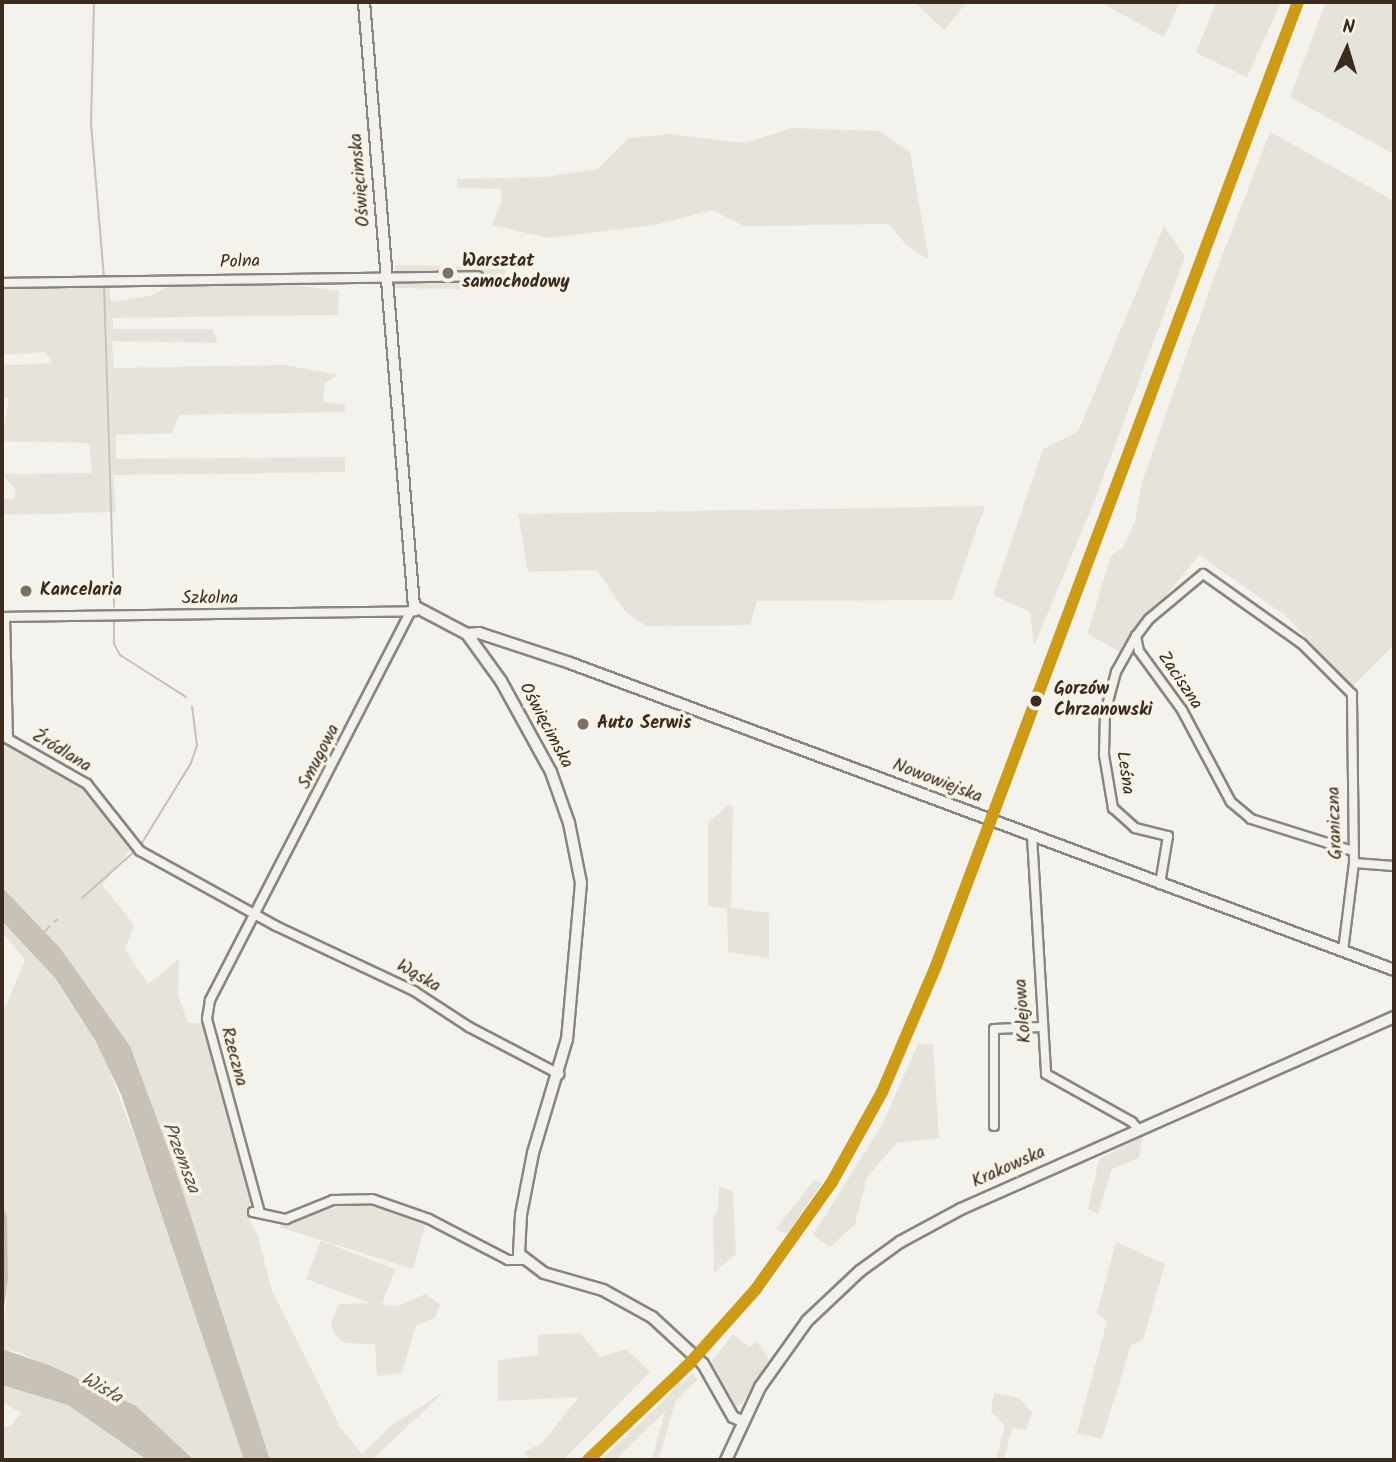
<!DOCTYPE html>
<html>
<head>
<meta charset="utf-8">
<style>
	body { margin:0 }
	#map { position:relative; width:1396px; height:1462px; overflow:hidden; background:#f4f2ec; font-family:Kalam,sans-serif }
	div>[style] { position:absolute }
	.built>* { inset:0; background:#e7e2da; transform-origin:0 0 }
	.green>* { inset:0; background:#e6e3da; transform-origin:0 0 }
	.water>* { inset:0; background:#c7c1b7 }
	.stream>* { height:2px; margin:-1px; padding:0 1px; transform-origin:1px; border-radius:1px; background:#c7c1b7 }
	.roads { filter:drop-shadow(2px 0 #898580) drop-shadow(-2px 0 #898580) drop-shadow(0 2px #898580) drop-shadow(0 -2px #898580) }
	.street>* { height:8px; margin:-4px; padding:0 4px; transform-origin:4px; border-radius:4px; background:#f2f1ed }
	.secondary>* { height:10px; margin:-5px; padding:0 5px; transform-origin:5px; border-radius:5px; background:#f2f1ed }
	.rail-1>* { height:12px; margin:-6px; padding:0 6px; transform-origin:6px; border-radius:6px; background:#cd9c14 }
	.dots>* { width:19px; height:19px; translate:-50% -50%; box-sizing:border-box; border:4px solid #f7f3e8; border-radius:50% }
	span { translate:-50% -50%; white-space:nowrap; text-align:center; line-height:1.15; -webkit-text-stroke:7px #f7f3e8; paint-order:stroke }
	.street-label { font-size:18px; color:#3b2a1e }
	.poi-label { font-size:18px; color:#3b2a1e; font-weight:700 }
	.left { translate:0 -50%; text-align:left }
	.stop-label { font-size:18px; color:#3b2a1e; font-weight:700 }
	.water-label { font-size:19px; color:#5f5145; font-style:italic }
	.frame { position:absolute; inset:0; border:4px solid #3b2a1e; pointer-events:none }
	.north { position:absolute; left:1312px; top:14px; width:70px; height:70px; -webkit-text-stroke:5px #f7f3e8; paint-order:stroke; rotate:4deg; font-size:19px; font-weight:700; line-height:28px; text-align:center; color:#3b2a1e }
	.north::after { content:''; display:block; margin:auto; width:24px; height:32px; background:#3b2a1e; clip-path:polygon(50% 0,100% 100%,50% 72%,0 100%) }
</style>
</head>
<body>
<div id="map">
	<div class="built">
		<div style="left:395px;top:265px;width:111px;height:23px;rotate:1deg"></div>
		<div style="clip-path:polygon(1116px 1242px,1165px 1264px,1143px 1340px,1131px 1345px,1102px 1439px,1077px 1433px,1107px 1321px,1097px 1313px)"></div>
	</div>
	<div class="green">
		<div style="clip-path:polygon(914px 2px,967px 2px,944px 30px)"></div>
		<div style="clip-path:polygon(1100px 2px,1180px 2px,1164px 37px)"></div>
		<div style="clip-path:polygon(1216px 2px,1281px 2px,1247px 77px,1196px 53px)"></div>
		<div style="clip-path:polygon(1326px 2px,1394px 2px,1394px 154px,1290px 97px)"></div>
		<div style="clip-path:polygon(792px 128px,879px 131px,910px 152px,929px 260px,906px 245px,889px 224px,744px 226px,712px 210px,654px 225px,549px 238px,492px 225px,502px 201px,501px 189px,457px 188px,457px 179px,546px 177px,598px 169px,628px 138px,670px 134px,744px 143px)"></div>
		<div style="clip-path:polygon(1270px 132px,1394px 201px,1394px 645px,1352px 687px,1286px 616px,1199px 555px,1120px 652px,1087px 634px,1111px 556px,1123px 547px,1135px 521px,1142px 482px,1213px 280px)"></div>
		<div style="clip-path:polygon(1164px 226px,1185px 257px,1094px 502px,1034px 646px,1030px 612px,993px 595px,1043px 449px,1078px 432px)"></div>
		<div style="clip-path:polygon(280px 283px,339px 291px,338px 315px,113px 318px,113px 329px,213px 329px,218px 343px,112px 341px,114px 368px,285px 365px,338px 375px,325px 383px,323px 402px,345px 404px,345px 412px,179px 415px,172px 433px,116px 435px,116px 459px,345px 457px,345px 472px,113px 475px,116px 512px,2px 515px,2px 499px,13px 499px,16px 490px,2px 474px,92px 473px,89px 443px,2px 441px,9px 398px,2px 398px,2px 365px,52px 363px,46px 352px,2px 355px,2px 286px,109px 285px,111px 302px,150px 296px,174px 284px)"></div>
		<div style="clip-path:polygon(985px 506px,952px 600px,757px 601px,750px 625px,646px 626px,625px 611px,597px 570px,528px 572px,518px 514px)"></div>
		<div style="clip-path:polygon(2px 743px,98px 798px,132px 847px,102px 885px,134px 925px,125px 950px,148px 984px,179px 959px,178px 995px,188px 1023px,205px 1023px,255px 1204px,249px 1205px,247px 1216px,257px 1232px,272px 1291px,340px 1427px,362px 1454px,392px 1425px,445px 1391px,372px 1460px,270px 1460px,130px 1046px,60px 948px,2px 887px)"></div>
		<div style="clip-path:polygon(729px 804px,733px 808px,731px 908px,769px 913px,769px 958px,728px 952px,727px 909px,708px 906px,708px 823px)"></div>
		<div style="clip-path:polygon(2px 921px,56px 979px,104px 1056px,162px 1211px,244px 1460px,194px 1460px,136px 1406px,18px 1352px,2px 1349px,8px 1279px,7px 1217px,2px 1204px,2px 1015px,25px 960px,2px 932px)"></div>
		<div style="clip-path:polygon(918px 1044px,933px 1044px,939px 1138px,897px 1143px,867px 1177px,855px 1224px,830px 1247px,813px 1235px,883px 1123px)"></div>
		<div style="clip-path:polygon(1143px 1136px,1139px 1158px,1112px 1169px,1098px 1214px,1088px 1209px,1099px 1159px)"></div>
		<div style="clip-path:polygon(814px 1180px,822px 1183px,787px 1234px,776px 1229px)"></div>
		<div style="clip-path:polygon(719px 1187px,733px 1191px,736px 1254px,714px 1273px,713px 1217px,718px 1212px)"></div>
		<div style="clip-path:polygon(346px 1203px,390px 1209px,426px 1221px,413px 1269px,279px 1227px)"></div>
		<div style="clip-path:polygon(321px 1241px,395px 1269px,382px 1305px,398px 1306px,425px 1294px,440px 1304px,435px 1318px,416px 1325px,402px 1373px,377px 1376px,375px 1344px,344px 1343px,334px 1334px,331px 1323px,339px 1304px,370px 1303px,306px 1279px)"></div>
		<div style="clip-path:polygon(580px 1333px,600px 1357px,626px 1349px,650px 1372px,563px 1460px,530px 1460px,524px 1452px,541px 1444px,579px 1397px,498px 1401px,498px 1360px,538px 1355px,538px 1335px)"></div>
		<div style="clip-path:polygon(733px 1334px,749px 1347px,757px 1342px,769px 1359px,742px 1404px,736px 1406px,730px 1403px,711px 1362px)"></div>
		<div style="left:680px;top:1360px;width:7px;height:146px;rotate:16deg"></div>
		<div style="clip-path:polygon(693px 1373px,697px 1380px,615px 1460px,601px 1460px)"></div>
		<div style="clip-path:polygon(2px 1385px,68px 1405px,147px 1460px,2px 1460px,2px 1427px,10px 1427px,21px 1413px,2px 1402px)"></div>
		<div style="clip-path:polygon(994px 1393px,1019px 1398px,1032px 1412px,1026px 1430px,1012px 1428px,1004px 1460px,996px 1460px,1005px 1426px,991px 1411px)"></div>
	</div>
	<div class="water">
		<div style="clip-path:polygon(2px 887px,60px 948px,130px 1046px,174px 1165px,270px 1460px,244px 1460px,121px 1094px,96px 1042px,56px 979px,2px 921px)"></div>
		<div style="clip-path:polygon(2px 1204px,7px 1217px,8px 1279px,2px 1321px)"></div>
		<div style="clip-path:polygon(2px 1349px,49px 1365px,136px 1406px,194px 1460px,147px 1460px,68px 1405px,2px 1385px)"></div>
	</div>
	<div class="stream">
		<div style="left:94px;top:2px;width:121px;rotate:91.4deg"></div>
		<div style="left:91px;top:123px;width:155px;rotate:85.2deg"></div>
		<div style="left:104px;top:285px;width:322px;rotate:88.2deg"></div>
		<div style="left:114px;top:620px;width:24px;rotate:90deg"></div>
		<div style="left:114px;top:644px;width:13px;rotate:61deg"></div>
		<div style="left:120px;top:655px;width:78px;rotate:32.5deg"></div>
		<div style="left:140px;top:846px;width:97px;rotate:-58.4deg"></div>
		<div style="left:191px;top:763px;width:18px;rotate:-71deg"></div>
		<div style="left:197px;top:746px;width:40px;rotate:-97.1deg"></div>
		<div style="left:82px;top:898px;width:72px;rotate:-41.6deg"></div>
		<div style="left:54px;top:922px;width:4px;rotate:-34deg"></div>
		<div style="left:44px;top:932px;width:8px;rotate:-45deg"></div>
	</div>
	<div class="roads">
		<div class="street">
			<div style="left:2px;top:283px;width:476px;rotate:-0.8deg"></div>
			<div style="left:2px;top:617px;width:413px;rotate:-0.8deg"></div>
			<div style="left:5px;top:617px;width:122px;rotate:88.6deg"></div>
			<div style="left:8px;top:739px;width:91px;rotate:29.7deg"></div>
			<div style="left:87px;top:784px;width:85px;rotate:51.7deg"></div>
			<div style="left:140px;top:851px;width:155px;rotate:28.9deg"></div>
			<div style="left:276px;top:926px;width:153px;rotate:25.2deg"></div>
			<div style="left:414px;top:991px;width:66px;rotate:33.2deg"></div>
			<div style="left:469px;top:1027px;width:102px;rotate:27.6deg"></div>
			<div style="left:1136px;top:636px;width:41px;rotate:119.1deg"></div>
			<div style="left:1116px;top:672px;width:42px;rotate:105deg"></div>
			<div style="left:1105px;top:713px;width:42px;rotate:91.4deg"></div>
			<div style="left:1104px;top:755px;width:54px;rotate:80.4deg"></div>
			<div style="left:1113px;top:808px;width:30px;rotate:42deg"></div>
			<div style="left:1135px;top:828px;width:34px;rotate:14deg"></div>
			<div style="left:1168px;top:836px;width:49px;rotate:99.5deg"></div>
			<div style="left:1032px;top:836px;width:238px;rotate:86.6deg"></div>
			<div style="left:1046px;top:1074px;width:98px;rotate:29.2deg"></div>
			<div style="left:1132px;top:1122px;width:11px;rotate:49deg"></div>
			<div style="left:1354px;top:863px;width:40px;rotate:4.3deg"></div>
			<div style="left:1343px;top:951px;width:89px;rotate:-82.9deg"></div>
			<div style="left:1354px;top:863px;width:169px;rotate:-90.7deg"></div>
			<div style="left:1352px;top:694px;width:71px;rotate:-135deg"></div>
			<div style="left:1302px;top:644px;width:121px;rotate:-144.7deg"></div>
			<div style="left:1203px;top:574px;width:70px;rotate:140.2deg"></div>
			<div style="left:1149px;top:619px;width:21px;rotate:127deg"></div>
			<div style="left:1136px;top:636px;width:15px;rotate:79deg"></div>
			<div style="left:1139px;top:651px;width:73px;rotate:53.9deg"></div>
			<div style="left:1182px;top:710px;width:104px;rotate:62deg"></div>
			<div style="left:1231px;top:802px;width:26px;rotate:40deg"></div>
			<div style="left:1251px;top:819px;width:107px;rotate:17.4deg"></div>
			<div style="left:994px;top:1126px;width:97px;rotate:-90deg"></div>
			<div style="left:994px;top:1029px;width:47px;rotate:-2.4deg"></div>
			<div style="left:253px;top:1212px;width:34px;rotate:12deg"></div>
			<div style="left:286px;top:1219px;width:51px;rotate:-22deg"></div>
			<div style="left:333px;top:1200px;width:39px;rotate:-1deg"></div>
			<div style="left:372px;top:1199px;width:60px;rotate:19.3deg"></div>
			<div style="left:429px;top:1219px;width:89px;rotate:27.4deg"></div>
			<div style="left:508px;top:1260px;width:14px"></div>
			<div style="left:260px;top:1213px;width:201px;rotate:-105.3deg"></div>
			<div style="left:207px;top:1019px;width:19px;rotate:-81deg"></div>
			<div style="left:210px;top:1000px;width:437px;rotate:-62.7deg"></div>
		</div>
		<div class="secondary">
			<div style="left:364px;top:2px;width:606px;rotate:85.27deg"></div>
			<div style="left:414px;top:606px;width:60px;rotate:27.8deg"></div>
			<div style="left:467px;top:634px;width:58px;rotate:54.1deg"></div>
			<div style="left:501px;top:681px;width:104px;rotate:61.2deg"></div>
			<div style="left:551px;top:772px;width:54px;rotate:70.6deg"></div>
			<div style="left:569px;top:823px;width:61px;rotate:78.7deg"></div>
			<div style="left:581px;top:883px;width:157px;rotate:95.1deg"></div>
			<div style="left:567px;top:1039px;width:119px;rotate:106.6deg"></div>
			<div style="left:533px;top:1153px;width:63px;rotate:101deg"></div>
			<div style="left:521px;top:1215px;width:39px;rotate:93deg"></div>
			<div style="left:519px;top:1254px;width:31px;rotate:37deg"></div>
			<div style="left:544px;top:1273px;width:61px;rotate:16.1deg"></div>
			<div style="left:603px;top:1290px;width:56px;rotate:28.9deg"></div>
			<div style="left:652px;top:1317px;width:69px;rotate:42.7deg"></div>
			<div style="left:703px;top:1364px;width:61px;rotate:60.5deg"></div>
			<div style="left:733px;top:1417px;width:10px;rotate:24deg"></div>
			<div style="left:467px;top:634px;width:12px;rotate:-5deg"></div>
			<div style="left:479px;top:633px;width:96px;rotate:18.2deg"></div>
			<div style="left:570px;top:663px;width:879px;rotate:20.43deg"></div>
			<div style="left:726px;top:1460px;width:81px;rotate:-65deg"></div>
			<div style="left:760px;top:1387px;width:81px;rotate:-54.5deg"></div>
			<div style="left:807px;top:1321px;width:73px;rotate:-43.3deg"></div>
			<div style="left:860px;top:1271px;width:49px;rotate:-35.9deg"></div>
			<div style="left:900px;top:1242px;width:69px;rotate:-28.4deg"></div>
			<div style="left:961px;top:1209px;width:474px;rotate:-23.9deg"></div>
		</div>
	</div>
	<div class="rail-1">
		<div style="left:588px;top:1460px;width:139px;rotate:-43.5deg"></div>
		<div style="left:689px;top:1364px;width:101px;rotate:-48.2deg"></div>
		<div style="left:756px;top:1289px;width:131px;rotate:-54.6deg"></div>
		<div style="left:832px;top:1182px;width:103px;rotate:-60.9deg"></div>
		<div style="left:882px;top:1092px;width:137px;rotate:-66.8deg"></div>
		<div style="left:936px;top:966px;width:1030px;rotate:-69.42deg"></div>
	</div>
	<div class="dots">
		<div style="left:448px;top:273px;background:#7c7066"></div>
		<div style="left:26px;top:591px;background:#7c7066"></div>
		<div style="left:1036px;top:701px;background:#3b2a1e"></div>
		<div style="left:583px;top:724px;background:#7c7066"></div>
	</div>
	<div class="street-label">
		<span style="left:361px;top:180px;rotate:-95deg">Oświęcimska</span>
		<span style="left:240px;top:263px;rotate:-2deg">Polna</span>
		<span style="left:210px;top:599px">Szkolna</span>
		<span style="left:1179px;top:681px;rotate:56deg">Zaciszna</span>
		<span style="left:545px;top:726px;rotate:62deg">Oświęcimska</span>
		<span style="left:61px;top:752px;rotate:31deg">Źródlana</span>
		<span style="left:320px;top:757px;rotate:-63deg">Smugowa</span>
		<span style="left:1124px;top:773px;rotate:82deg">Leśna</span>
		<span style="left:937px;top:782px;rotate:21deg">Nowowiejska</span>
		<span style="left:1336px;top:823px;rotate:-92deg">Graniczna</span>
		<span style="left:418px;top:977px;rotate:30deg">Wąska</span>
		<span style="left:1024px;top:1011px;rotate:-94deg">Kolejowa</span>
		<span style="left:233px;top:1057px;rotate:75deg">Rzeczna</span>
		<span style="left:1009px;top:1168px;rotate:-24deg">Krakowska</span>
	</div>
	<div class="poi-label">
		<span class="left" style="left:462px;top:273px">Warsztat<br>samochodowy</span>
		<span class="left" style="left:40px;top:591px">Kancelaria</span>
		<span class="left" style="left:597px;top:724px">Auto Serwis</span>
	</div>
	<div class="stop-label">
		<span class="left" style="left:1054px;top:701px">Gorzów<br>Chrzanowski</span>
	</div>
	<div class="water-label">
		<span style="left:180px;top:1158px;rotate:69deg">Przemsza</span>
		<span style="left:101px;top:1389px;rotate:30deg">Wisła</span>
	</div>
	<div class="frame"></div>
	<div class="north">N</div>
</div>
</body>
</html>
